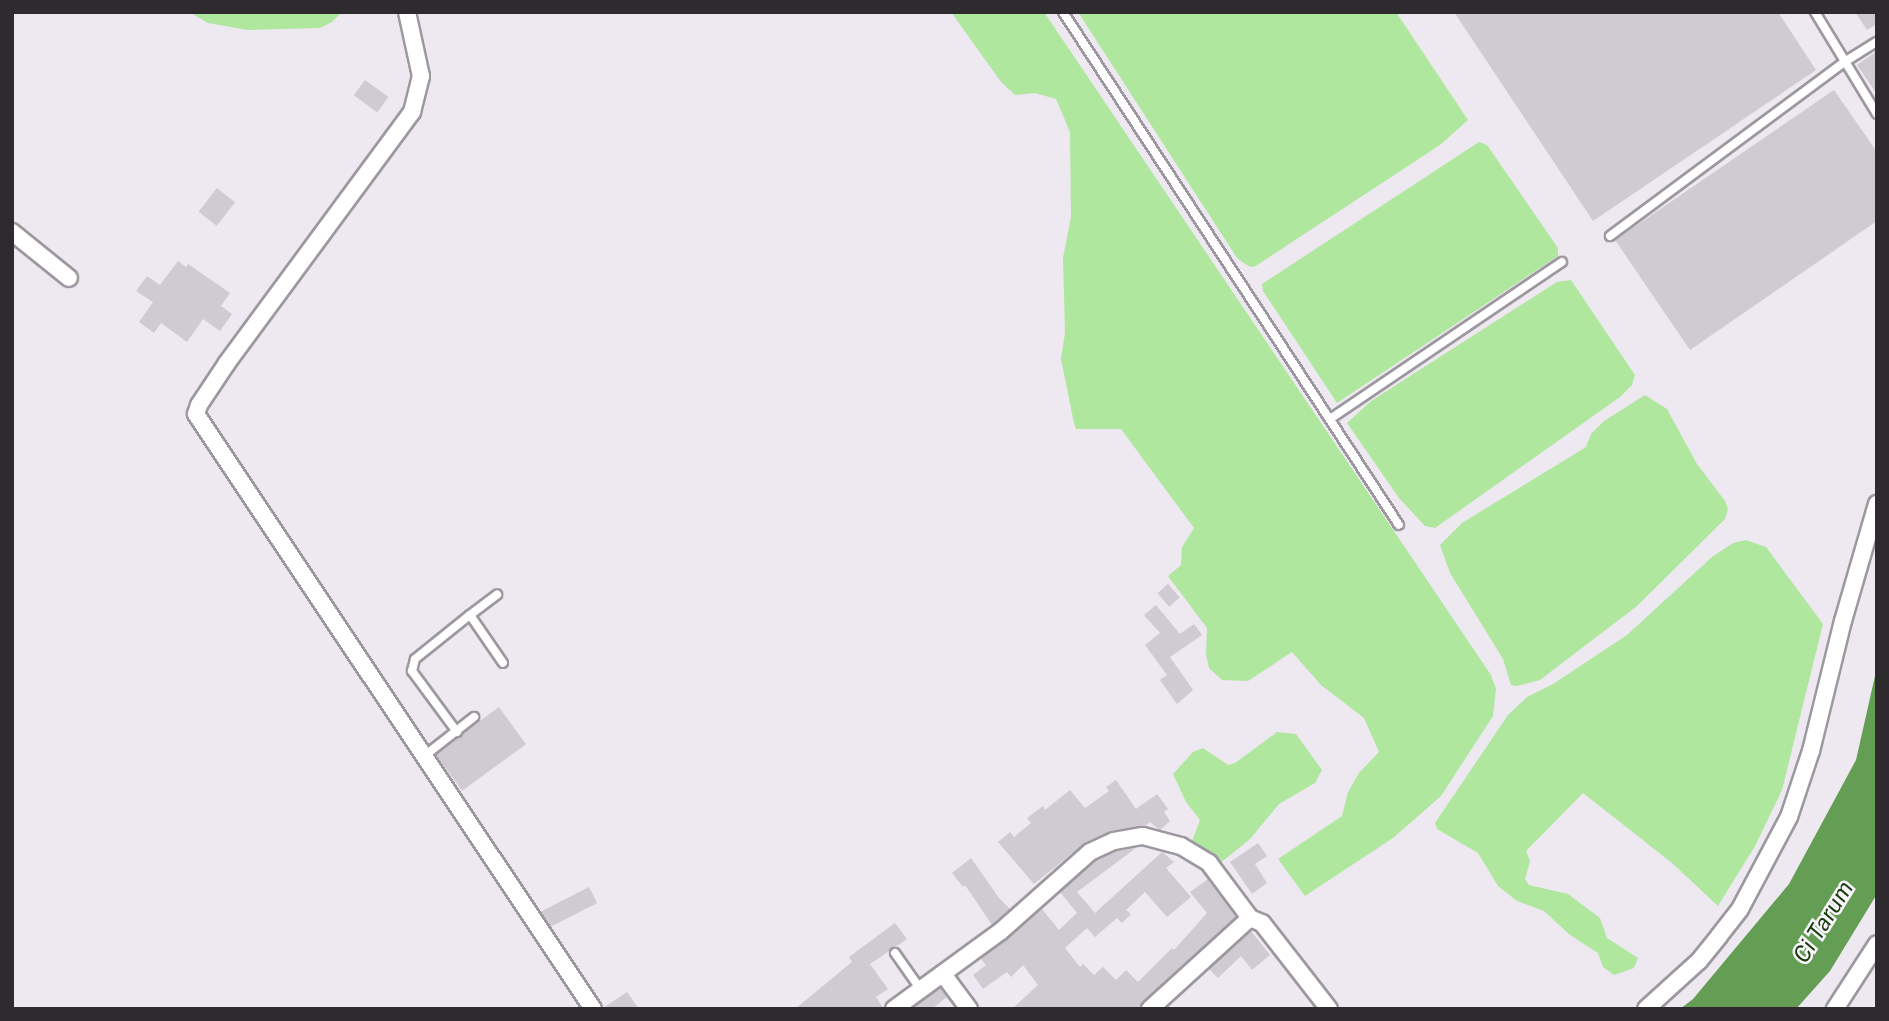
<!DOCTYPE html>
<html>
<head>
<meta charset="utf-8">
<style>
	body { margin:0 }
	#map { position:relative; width:1889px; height:1021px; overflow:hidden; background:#eee8f0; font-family:"Public Sans",sans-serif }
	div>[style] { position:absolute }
	.green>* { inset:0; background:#afe79f }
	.water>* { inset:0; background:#649e54 }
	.building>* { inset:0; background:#d0cad2; transform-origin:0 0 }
	.roads { filter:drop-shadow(2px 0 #9d98a0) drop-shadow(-2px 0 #9d98a0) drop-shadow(0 2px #9d98a0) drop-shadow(0 -2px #9d98a0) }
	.lane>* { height:8px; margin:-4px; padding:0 4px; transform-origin:4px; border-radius:4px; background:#fff }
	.street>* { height:16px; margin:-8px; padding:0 8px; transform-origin:8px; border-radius:8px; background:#fff }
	span { translate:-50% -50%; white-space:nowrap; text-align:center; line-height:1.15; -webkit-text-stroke:5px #fbf6fd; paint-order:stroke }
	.water-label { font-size:23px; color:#163d08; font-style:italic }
	.frame { position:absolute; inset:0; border:14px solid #2d2b2e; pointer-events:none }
</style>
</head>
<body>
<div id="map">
	<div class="green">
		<div style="clip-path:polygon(189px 12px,342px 12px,332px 22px,320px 28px,248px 30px,208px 23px)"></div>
		<div style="clip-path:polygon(951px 12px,1044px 12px,1491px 675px,1496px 689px,1493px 716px,1441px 796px,1393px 838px,1305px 896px,1278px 859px,1342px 816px,1348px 792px,1359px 773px,1379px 752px,1364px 718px,1321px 685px,1292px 652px,1248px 681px,1222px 680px,1209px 668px,1206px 655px,1207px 628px,1168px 576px,1181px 565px,1182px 547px,1194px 528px,1121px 429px,1076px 429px,1074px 423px,1061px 359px,1065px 333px,1063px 258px,1071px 217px,1070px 132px,1056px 99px,1035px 93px,1015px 95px,1001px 82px)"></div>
		<div style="clip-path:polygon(1078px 12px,1396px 12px,1468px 120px,1440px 145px,1254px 267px,1248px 266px,1237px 258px)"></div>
		<div style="clip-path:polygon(1479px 142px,1487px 145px,1558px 248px,1558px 256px,1337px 403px,1263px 291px,1262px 284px)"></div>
		<div style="clip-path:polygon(1571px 280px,1635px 375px,1632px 385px,1620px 397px,1435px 528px,1425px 526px,1399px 498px,1347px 423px,1371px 401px,1557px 282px)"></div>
		<div style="clip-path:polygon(1645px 395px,1667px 409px,1697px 464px,1725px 501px,1728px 509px,1725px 519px,1637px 606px,1540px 680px,1517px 686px,1511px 685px,1503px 659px,1450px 573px,1440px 545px,1462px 523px,1586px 447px,1591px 434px,1604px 421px)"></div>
		<div style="clip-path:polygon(1746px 540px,1766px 547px,1823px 624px,1782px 790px,1755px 846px,1718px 906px,1672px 863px,1583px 793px,1526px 851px,1530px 861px,1525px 879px,1529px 885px,1568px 894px,1600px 918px,1607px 938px,1638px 958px,1634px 968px,1614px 975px,1603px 967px,1598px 953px,1570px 935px,1544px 911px,1517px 901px,1498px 886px,1478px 853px,1437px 829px,1435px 823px,1508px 715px,1527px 697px,1553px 684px,1627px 635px,1712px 557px,1733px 543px)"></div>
		<div style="clip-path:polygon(1277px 732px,1296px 734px,1322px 770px,1315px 783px,1279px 804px,1250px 839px,1204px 876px,1192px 841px,1200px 820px,1186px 802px,1173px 774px,1193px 752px,1203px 748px,1228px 765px,1235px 763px)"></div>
	</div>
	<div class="water">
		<div style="clip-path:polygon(1877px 667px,1877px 894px,1830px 971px,1796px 1009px,1680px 1009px,1693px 999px,1789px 884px,1856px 760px)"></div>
	</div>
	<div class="building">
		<div style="clip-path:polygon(1454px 12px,1778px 12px,1816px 70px,1593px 221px)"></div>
		<div style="clip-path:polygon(1855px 12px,1877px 12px,1877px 24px,1867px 30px)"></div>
		<div style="clip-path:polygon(1877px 51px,1877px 94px,1857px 65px)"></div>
		<div style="left:365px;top:80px;width:29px;height:19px;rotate:36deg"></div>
		<div style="clip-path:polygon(1834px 90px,1877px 152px,1877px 221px,1690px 350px,1615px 240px)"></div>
		<div style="left:217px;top:188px;width:23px;height:30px;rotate:38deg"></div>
		<div style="clip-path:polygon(178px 261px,186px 267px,188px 264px,230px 293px,221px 306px,232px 314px,220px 331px,203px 319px,187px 342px,161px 323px,154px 333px,139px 322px,153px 302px,136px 291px,147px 276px,160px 285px)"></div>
		<div style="left:1168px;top:584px;width:18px;height:14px;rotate:49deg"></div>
		<div style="clip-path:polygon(1156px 605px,1180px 634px,1194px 624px,1202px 635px,1170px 657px,1193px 690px,1177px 704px,1160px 680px,1167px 675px,1145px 645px,1160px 633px,1144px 615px)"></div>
		<div style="left:499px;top:707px;width:46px;height:79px;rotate:54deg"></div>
		<div style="clip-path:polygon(1116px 780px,1136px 809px,1157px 794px,1168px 809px,1164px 812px,1170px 821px,1160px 830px,1150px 822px,1145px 826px,1110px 831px,1086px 842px,1034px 884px,998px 842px,1010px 832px,1014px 837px,1031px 823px,1027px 818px,1043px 806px,1045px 810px,1070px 790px,1085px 808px,1109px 791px,1106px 787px)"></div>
		<div style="clip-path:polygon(1258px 843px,1267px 856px,1255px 864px,1267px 883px,1252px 894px,1230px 862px)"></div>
		<div style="clip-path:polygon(1136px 848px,1077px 892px,1095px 913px,1162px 852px,1174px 862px,1166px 868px,1191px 897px,1167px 917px,1145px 892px,1126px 910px,1131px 914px,1122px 923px,1117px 918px,1095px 937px,1087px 928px,1065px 948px,1080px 967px,1083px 964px,1094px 975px,1103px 967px,1116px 980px,1126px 970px,1138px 982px,1172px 948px,1174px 950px,1207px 913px,1190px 892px,1208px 879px,1236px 917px,1143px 1001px,1140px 1009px,1012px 1009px,1038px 985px,1023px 965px,1011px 977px,1007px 972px,983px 989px,973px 975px,986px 965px,981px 959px,1042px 909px,1059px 930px,1077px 913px,1060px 892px,1096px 861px,1117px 851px)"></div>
		<div style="clip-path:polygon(971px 858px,999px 898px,1010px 909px,992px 925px,965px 885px,963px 887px,952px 873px)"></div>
		<div style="left:589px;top:887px;width:18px;height:55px;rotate:63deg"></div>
		<div style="clip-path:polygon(895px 923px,907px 939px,870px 964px,888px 989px,876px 997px,884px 1009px,795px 1009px,852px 962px,849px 957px)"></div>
		<div style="clip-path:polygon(1251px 931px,1270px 955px,1252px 970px,1241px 956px,1218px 978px,1209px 969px)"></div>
		<div style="clip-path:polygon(940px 988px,947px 997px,932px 1009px,919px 1009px,916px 1006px)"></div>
		<div style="clip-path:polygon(627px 992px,639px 1009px,603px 1009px,603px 1008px)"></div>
	</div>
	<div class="roads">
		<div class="lane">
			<div style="left:1063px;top:12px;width:613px;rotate:56.78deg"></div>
			<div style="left:1815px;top:12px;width:119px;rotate:58.7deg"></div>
			<div style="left:1610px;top:236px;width:294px;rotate:-36.6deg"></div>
			<div style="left:1846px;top:61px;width:36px;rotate:-32deg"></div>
			<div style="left:1330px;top:419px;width:280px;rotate:-34.1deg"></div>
			<div style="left:470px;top:615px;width:34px;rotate:-37deg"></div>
			<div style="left:457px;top:732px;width:76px;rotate:-126.4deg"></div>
			<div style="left:412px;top:671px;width:12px;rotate:-76deg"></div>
			<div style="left:415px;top:659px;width:70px;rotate:-38.7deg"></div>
			<div style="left:470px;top:615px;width:58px;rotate:55.5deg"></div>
			<div style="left:423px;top:757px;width:65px;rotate:-38.1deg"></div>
			<div style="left:895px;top:953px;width:45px;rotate:54.9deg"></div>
		</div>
		<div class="street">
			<div style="left:407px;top:12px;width:66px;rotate:77.7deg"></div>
			<div style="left:421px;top:76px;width:37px;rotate:104deg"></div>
			<div style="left:412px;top:112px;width:312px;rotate:126.4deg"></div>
			<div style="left:227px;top:363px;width:50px;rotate:123.7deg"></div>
			<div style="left:199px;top:405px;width:9px;rotate:108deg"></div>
			<div style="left:196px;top:414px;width:715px;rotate:56.29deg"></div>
			<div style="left:12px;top:232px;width:73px;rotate:38.9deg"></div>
			<div style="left:943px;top:974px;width:44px;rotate:53.4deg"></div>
			<div style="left:894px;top:1009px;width:132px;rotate:-36.1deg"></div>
			<div style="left:1001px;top:931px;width:119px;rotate:-41.6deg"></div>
			<div style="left:1090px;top:852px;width:26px;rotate:-25deg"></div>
			<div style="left:1114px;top:841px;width:29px;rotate:-10deg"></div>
			<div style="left:1143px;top:836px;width:39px;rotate:15deg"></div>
			<div style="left:1181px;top:846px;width:33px;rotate:31deg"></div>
			<div style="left:1209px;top:863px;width:69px;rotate:53.3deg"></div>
			<div style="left:1250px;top:918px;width:13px;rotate:23deg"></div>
			<div style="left:1262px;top:923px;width:109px;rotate:52.1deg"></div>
			<div style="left:1150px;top:1009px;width:135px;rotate:-42.3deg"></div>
			<div style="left:1646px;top:1009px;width:72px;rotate:-42.2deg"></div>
			<div style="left:1699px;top:961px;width:32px;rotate:-51deg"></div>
			<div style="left:1719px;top:936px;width:34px;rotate:-52deg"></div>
			<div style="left:1740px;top:909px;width:104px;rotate:-62deg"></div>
			<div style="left:1789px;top:817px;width:70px;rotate:-71.6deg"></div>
			<div style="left:1811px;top:751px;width:134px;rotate:-76.2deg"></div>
			<div style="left:1843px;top:621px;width:122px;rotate:-73.8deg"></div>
			<div style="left:1835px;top:1009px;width:77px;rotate:-57.1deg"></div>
		</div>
	</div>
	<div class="water-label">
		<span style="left:1823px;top:922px;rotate:-58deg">Ci Tarum</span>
	</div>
	<div class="frame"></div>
</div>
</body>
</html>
